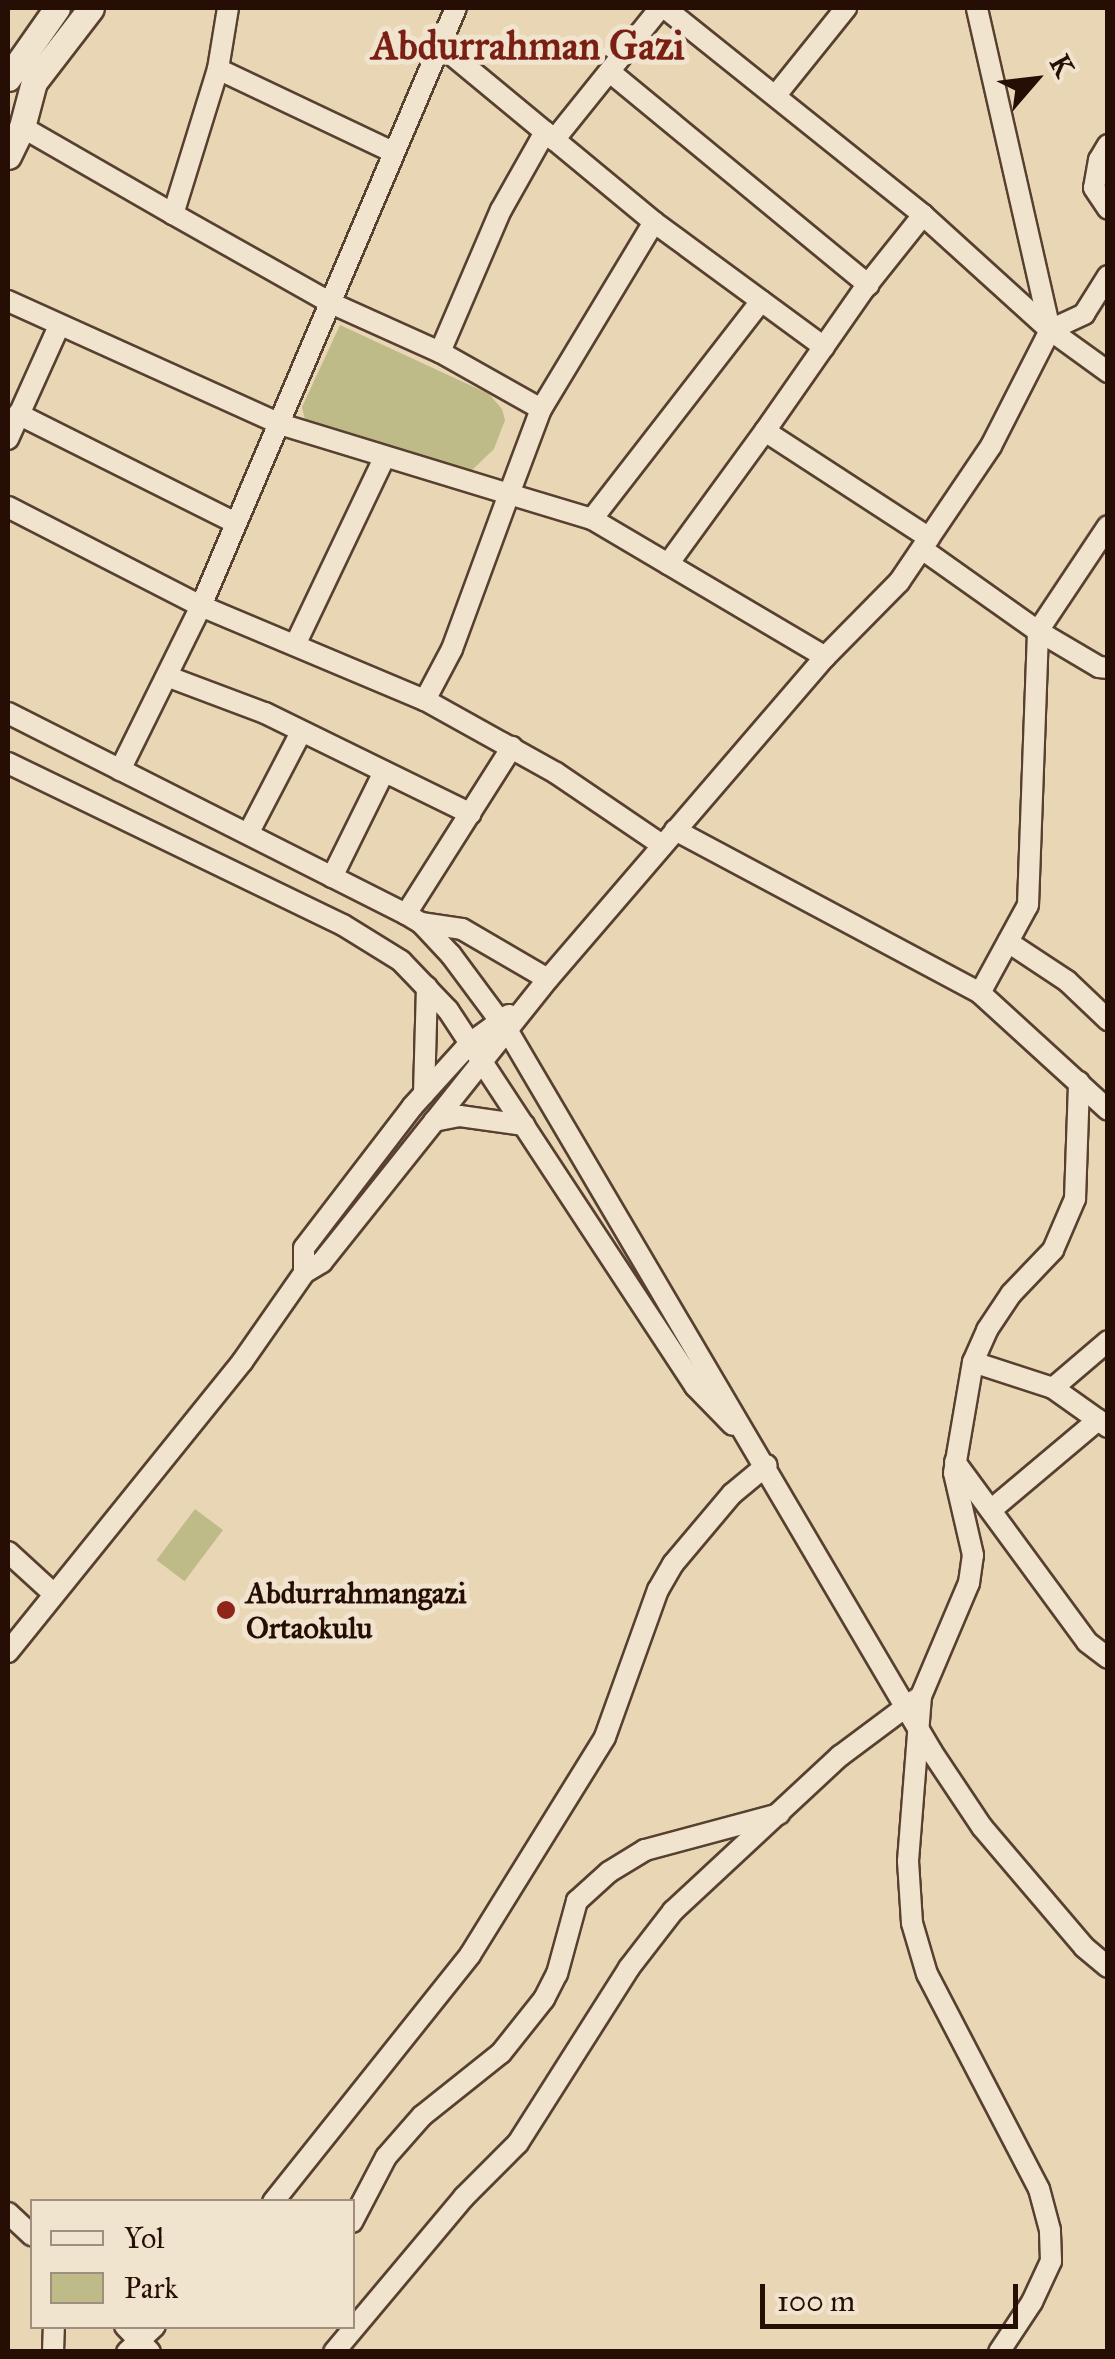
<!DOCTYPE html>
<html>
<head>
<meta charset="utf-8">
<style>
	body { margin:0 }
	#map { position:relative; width:1115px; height:2359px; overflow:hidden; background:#e9d6b5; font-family:"IM FELL Great Primer",serif }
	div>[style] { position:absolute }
	.green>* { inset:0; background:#bfbb88; transform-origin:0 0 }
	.roads { filter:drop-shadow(2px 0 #584030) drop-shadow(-2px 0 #584030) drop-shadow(0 2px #584030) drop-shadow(0 -2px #584030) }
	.minor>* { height:20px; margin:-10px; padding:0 10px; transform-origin:10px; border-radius:10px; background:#f1e4cf }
	.tertiary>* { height:25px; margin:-12.5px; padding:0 12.5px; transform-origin:12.5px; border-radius:12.5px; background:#f1e4cf }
	.dots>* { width:28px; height:28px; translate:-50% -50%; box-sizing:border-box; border:5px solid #f1e4cf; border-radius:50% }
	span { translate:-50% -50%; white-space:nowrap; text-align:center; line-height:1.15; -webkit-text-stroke:10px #f1e4cf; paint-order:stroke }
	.poi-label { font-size:30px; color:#270e04; font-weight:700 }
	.left { translate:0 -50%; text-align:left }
	.district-label { font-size:40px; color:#7a1f14; font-weight:700 }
	.frame { position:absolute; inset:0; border:10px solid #270e04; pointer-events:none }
	.legend { position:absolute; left:30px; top:2199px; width:325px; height:130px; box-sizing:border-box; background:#f1e4cf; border:2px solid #a08e7e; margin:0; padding:12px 18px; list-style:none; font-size:30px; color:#270e04 }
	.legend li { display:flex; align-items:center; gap:20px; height:50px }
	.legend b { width:50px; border:2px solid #a08e7e }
	.north { position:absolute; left:985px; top:30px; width:100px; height:100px; -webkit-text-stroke:8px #f1e4cf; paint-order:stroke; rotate:62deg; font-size:28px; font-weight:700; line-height:40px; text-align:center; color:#270e04 }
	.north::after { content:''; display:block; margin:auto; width:35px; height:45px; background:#270e04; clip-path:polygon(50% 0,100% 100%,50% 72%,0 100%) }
	.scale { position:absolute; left:760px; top:2284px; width:258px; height:45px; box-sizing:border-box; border:5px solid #270e04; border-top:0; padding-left:12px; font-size:30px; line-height:35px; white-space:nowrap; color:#270e04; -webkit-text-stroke:8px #f1e4cf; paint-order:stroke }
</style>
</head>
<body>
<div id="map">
	<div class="green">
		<div style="clip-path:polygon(340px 325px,489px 394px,502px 409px,505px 420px,494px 449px,469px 473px,305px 420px,302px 407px)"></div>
		<div style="left:195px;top:1509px;width:35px;height:64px;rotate:37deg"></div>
	</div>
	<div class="roads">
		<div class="minor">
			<div style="left:228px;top:8px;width:62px;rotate:99.3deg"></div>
			<div style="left:218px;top:69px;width:152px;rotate:107.2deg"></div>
			<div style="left:173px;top:214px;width:184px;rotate:29.4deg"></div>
			<div style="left:333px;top:304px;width:117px;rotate:24.2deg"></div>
			<div style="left:440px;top:352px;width:116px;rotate:29.4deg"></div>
			<div style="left:665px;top:8px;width:331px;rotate:38.7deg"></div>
			<div style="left:923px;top:215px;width:171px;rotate:42.2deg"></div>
			<div style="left:1050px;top:330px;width:38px;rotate:-25deg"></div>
			<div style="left:1084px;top:314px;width:45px;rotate:-57.7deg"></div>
			<div style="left:440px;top:45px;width:278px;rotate:39.6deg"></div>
			<div style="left:218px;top:69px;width:194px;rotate:25.4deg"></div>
			<div style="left:610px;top:72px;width:335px;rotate:39.5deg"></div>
			<div style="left:776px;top:95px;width:112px;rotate:-51.2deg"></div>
			<div style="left:22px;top:127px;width:174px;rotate:29.9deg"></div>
			<div style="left:554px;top:140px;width:169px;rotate:-51.2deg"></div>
			<div style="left:1108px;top:145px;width:17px;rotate:121deg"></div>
			<div style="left:1099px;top:160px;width:28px;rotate:100deg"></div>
			<div style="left:1094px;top:188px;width:25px;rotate:56deg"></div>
			<div style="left:8px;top:301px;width:299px;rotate:24.3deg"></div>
			<div style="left:280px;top:424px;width:239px;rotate:17deg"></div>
			<div style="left:509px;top:494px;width:165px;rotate:110.2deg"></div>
			<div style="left:452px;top:649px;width:58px;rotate:117.9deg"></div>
			<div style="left:1050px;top:330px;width:72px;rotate:35.9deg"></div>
			<div style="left:824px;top:347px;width:211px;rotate:-143.7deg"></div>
			<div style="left:654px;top:222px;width:218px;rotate:121.1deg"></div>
			<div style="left:541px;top:409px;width:91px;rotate:110.6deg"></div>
			<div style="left:509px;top:494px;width:87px;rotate:16.8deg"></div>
			<div style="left:592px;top:519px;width:271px;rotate:30.6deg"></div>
			<div style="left:440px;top:352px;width:155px;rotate:-66.8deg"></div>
			<div style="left:501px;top:210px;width:90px;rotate:-60.6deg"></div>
			<div style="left:18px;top:414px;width:241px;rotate:26.6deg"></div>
			<div style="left:765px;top:431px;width:173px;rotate:-55.1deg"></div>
			<div style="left:864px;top:289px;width:95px;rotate:-51.4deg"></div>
			<div style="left:8px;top:439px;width:124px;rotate:-65.7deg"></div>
			<div style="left:8px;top:507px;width:217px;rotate:27.2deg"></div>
			<div style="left:201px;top:606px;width:243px;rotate:22.8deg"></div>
			<div style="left:425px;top:700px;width:150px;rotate:29.1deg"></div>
			<div style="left:556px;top:773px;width:128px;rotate:34.2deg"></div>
			<div style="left:592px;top:519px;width:276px;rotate:-52.2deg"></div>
			<div style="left:922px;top:549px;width:142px;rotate:35.3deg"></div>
			<div style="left:1038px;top:631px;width:71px;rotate:30.5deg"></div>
			<div style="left:1099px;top:667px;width:9px;rotate:6deg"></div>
			<div style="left:668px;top:564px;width:165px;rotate:-53.9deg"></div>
			<div style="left:765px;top:431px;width:196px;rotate:33.1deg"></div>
			<div style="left:295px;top:645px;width:207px;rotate:-64.5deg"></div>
			<div style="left:169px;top:677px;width:103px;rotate:20.6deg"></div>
			<div style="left:265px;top:713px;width:229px;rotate:26.1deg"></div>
			<div style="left:8px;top:713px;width:446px;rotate:26.8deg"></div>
			<div style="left:406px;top:914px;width:17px;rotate:31deg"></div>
			<div style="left:421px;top:923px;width:44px;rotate:46.8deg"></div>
			<div style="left:451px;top:955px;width:97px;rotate:53.4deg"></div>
			<div style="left:509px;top:1033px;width:834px;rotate:59.53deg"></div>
			<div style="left:932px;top:1752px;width:90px;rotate:56.3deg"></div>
			<div style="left:982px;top:1827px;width:157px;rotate:49.6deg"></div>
			<div style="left:1084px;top:1947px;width:31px;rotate:40deg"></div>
			<div style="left:8px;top:763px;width:372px;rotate:25.8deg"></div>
			<div style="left:343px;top:925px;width:68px;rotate:31.8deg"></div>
			<div style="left:401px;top:961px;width:68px;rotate:46.2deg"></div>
			<div style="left:448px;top:1010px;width:450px;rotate:56.7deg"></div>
			<div style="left:695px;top:1386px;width:54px;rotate:45.7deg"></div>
			<div style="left:120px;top:770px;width:183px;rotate:-63.7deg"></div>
			<div style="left:201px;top:606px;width:650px;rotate:-66.91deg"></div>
			<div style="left:675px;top:830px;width:346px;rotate:28.1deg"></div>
			<div style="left:980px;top:993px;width:173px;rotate:42.4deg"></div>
			<div style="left:249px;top:832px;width:113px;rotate:-62.5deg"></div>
			<div style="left:332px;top:877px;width:117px;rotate:-63.7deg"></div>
			<div style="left:406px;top:914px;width:198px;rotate:-57.6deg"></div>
			<div style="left:421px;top:923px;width:41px;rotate:8.3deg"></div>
			<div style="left:462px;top:929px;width:99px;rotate:30.2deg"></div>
			<div style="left:548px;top:979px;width:425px;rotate:-49.3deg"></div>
			<div style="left:825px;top:657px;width:105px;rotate:-45.4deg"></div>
			<div style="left:899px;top:582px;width:164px;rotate:-55.9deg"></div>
			<div style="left:991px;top:446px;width:130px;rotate:-63deg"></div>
			<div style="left:1050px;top:330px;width:330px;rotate:-102.8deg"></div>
			<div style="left:1008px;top:942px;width:71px;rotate:33.5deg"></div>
			<div style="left:1067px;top:981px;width:57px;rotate:43.6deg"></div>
			<div style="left:980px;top:993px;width:100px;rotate:-61.4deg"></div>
			<div style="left:1028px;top:905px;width:274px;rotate:-87.9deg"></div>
			<div style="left:1038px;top:631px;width:126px;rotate:-56.3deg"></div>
			<div style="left:424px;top:1094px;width:107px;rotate:-88.4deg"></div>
			<div style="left:434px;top:1121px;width:26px;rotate:-11deg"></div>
			<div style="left:460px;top:1116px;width:65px;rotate:8deg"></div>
			<div style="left:304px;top:1273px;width:25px;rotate:-90deg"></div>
			<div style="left:304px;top:1248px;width:178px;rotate:-52.5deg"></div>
			<div style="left:412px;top:1107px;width:86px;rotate:-47.8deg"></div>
			<div style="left:470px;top:1043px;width:48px;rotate:-35.7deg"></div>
			<div style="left:973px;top:1362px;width:84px;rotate:18deg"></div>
			<div style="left:1053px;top:1388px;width:67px;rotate:35.3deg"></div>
			<div style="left:1053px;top:1388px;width:72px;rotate:-40.5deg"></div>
			<div style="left:955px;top:1462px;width:223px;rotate:53.7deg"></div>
			<div style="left:1087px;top:1642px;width:26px;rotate:37deg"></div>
			<div style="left:991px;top:1510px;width:140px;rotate:-40.1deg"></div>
			<div style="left:8px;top:1552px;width:62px;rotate:42.4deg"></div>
			<div style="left:8px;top:1652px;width:373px;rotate:-51.1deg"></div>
			<div style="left:242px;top:1362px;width:108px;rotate:-55.1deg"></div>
			<div style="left:304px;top:1273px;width:21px;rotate:-31deg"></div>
			<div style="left:322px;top:1262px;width:362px;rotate:-51.4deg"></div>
			<div style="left:273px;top:2202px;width:316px;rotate:-51.4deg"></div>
			<div style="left:470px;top:1955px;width:256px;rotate:-58.2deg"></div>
			<div style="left:605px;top:1737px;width:156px;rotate:-70.2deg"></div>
			<div style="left:658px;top:1590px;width:30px;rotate:-60deg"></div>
			<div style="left:673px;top:1564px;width:92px;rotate:-49.9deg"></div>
			<div style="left:732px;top:1494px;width:45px;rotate:-39.6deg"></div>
			<div style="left:8px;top:2213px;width:33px;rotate:43deg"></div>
			<div style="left:352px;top:2222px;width:73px;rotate:-62.4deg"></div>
			<div style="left:386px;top:2157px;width:55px;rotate:-48.7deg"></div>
			<div style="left:422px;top:2116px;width:101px;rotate:-38.6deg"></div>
			<div style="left:501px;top:2053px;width:69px;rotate:-51.5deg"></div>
			<div style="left:544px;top:1999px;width:28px;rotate:-63deg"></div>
			<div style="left:557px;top:1974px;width:76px;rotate:-74.7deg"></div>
			<div style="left:577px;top:1901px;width:43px;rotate:-42.2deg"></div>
			<div style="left:609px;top:1872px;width:42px;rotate:-31.4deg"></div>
			<div style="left:645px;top:1850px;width:139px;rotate:-15deg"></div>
			<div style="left:125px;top:2326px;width:36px;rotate:46deg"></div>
			<div style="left:53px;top:2352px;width:26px;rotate:-88deg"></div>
			<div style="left:127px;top:2352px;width:38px;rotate:-43deg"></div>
			<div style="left:334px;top:2352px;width:202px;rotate:-50deg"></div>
			<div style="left:464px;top:2197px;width:76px;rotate:-45deg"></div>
			<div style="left:518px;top:2143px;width:207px;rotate:-57.6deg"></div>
			<div style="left:629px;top:1968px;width:72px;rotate:-52.3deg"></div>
			<div style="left:673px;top:1911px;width:228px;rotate:-42.9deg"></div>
			<div style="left:840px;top:1756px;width:94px;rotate:-36.7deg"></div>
			<div style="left:999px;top:2352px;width:60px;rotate:-56.6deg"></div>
			<div style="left:1032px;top:2302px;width:45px;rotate:-65.1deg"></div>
			<div style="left:1051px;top:2261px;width:31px;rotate:-92deg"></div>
			<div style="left:1050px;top:2230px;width:42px;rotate:-105deg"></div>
			<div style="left:1039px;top:2189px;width:242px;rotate:-117.5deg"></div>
			<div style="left:927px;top:1974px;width:53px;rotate:-106.4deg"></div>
			<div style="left:912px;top:1923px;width:62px;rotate:-93.7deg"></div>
			<div style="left:908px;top:1861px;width:166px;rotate:-85.5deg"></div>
			<div style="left:921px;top:1696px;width:123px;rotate:-67deg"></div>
			<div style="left:969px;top:1583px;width:28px;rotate:-82deg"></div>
			<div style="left:973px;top:1555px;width:84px;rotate:-103deg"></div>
			<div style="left:954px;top:1473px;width:113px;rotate:-80.3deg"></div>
			<div style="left:973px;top:1362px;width:35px;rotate:-66deg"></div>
			<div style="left:987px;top:1330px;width:43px;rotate:-56.3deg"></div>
			<div style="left:1011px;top:1294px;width:61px;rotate:-46.3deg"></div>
			<div style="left:1053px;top:1250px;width:56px;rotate:-66.7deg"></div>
			<div style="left:1075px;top:1199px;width:117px;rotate:-88deg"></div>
		</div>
		<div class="tertiary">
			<div style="left:8px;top:78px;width:85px;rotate:-55deg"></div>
			<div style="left:8px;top:156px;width:32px;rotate:-64deg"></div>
			<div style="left:22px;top:127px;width:47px;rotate:-75.1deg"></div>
			<div style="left:34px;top:82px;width:93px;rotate:-52.4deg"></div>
		</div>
	</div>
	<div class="dots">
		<div style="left:226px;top:1610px;background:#8f2418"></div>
	</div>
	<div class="poi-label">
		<span class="left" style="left:246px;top:1610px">Abdurrahmangazi<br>Ortaokulu</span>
	</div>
	<div class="district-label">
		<span style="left:528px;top:46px">Abdurrahman Gazi</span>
	</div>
	<div class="frame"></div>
	<ul class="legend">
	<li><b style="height:12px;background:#f1e4cf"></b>Yol</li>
	<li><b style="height:28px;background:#bfbb88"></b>Park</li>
	</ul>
	<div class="north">K</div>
	<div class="scale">100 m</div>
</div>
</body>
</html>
